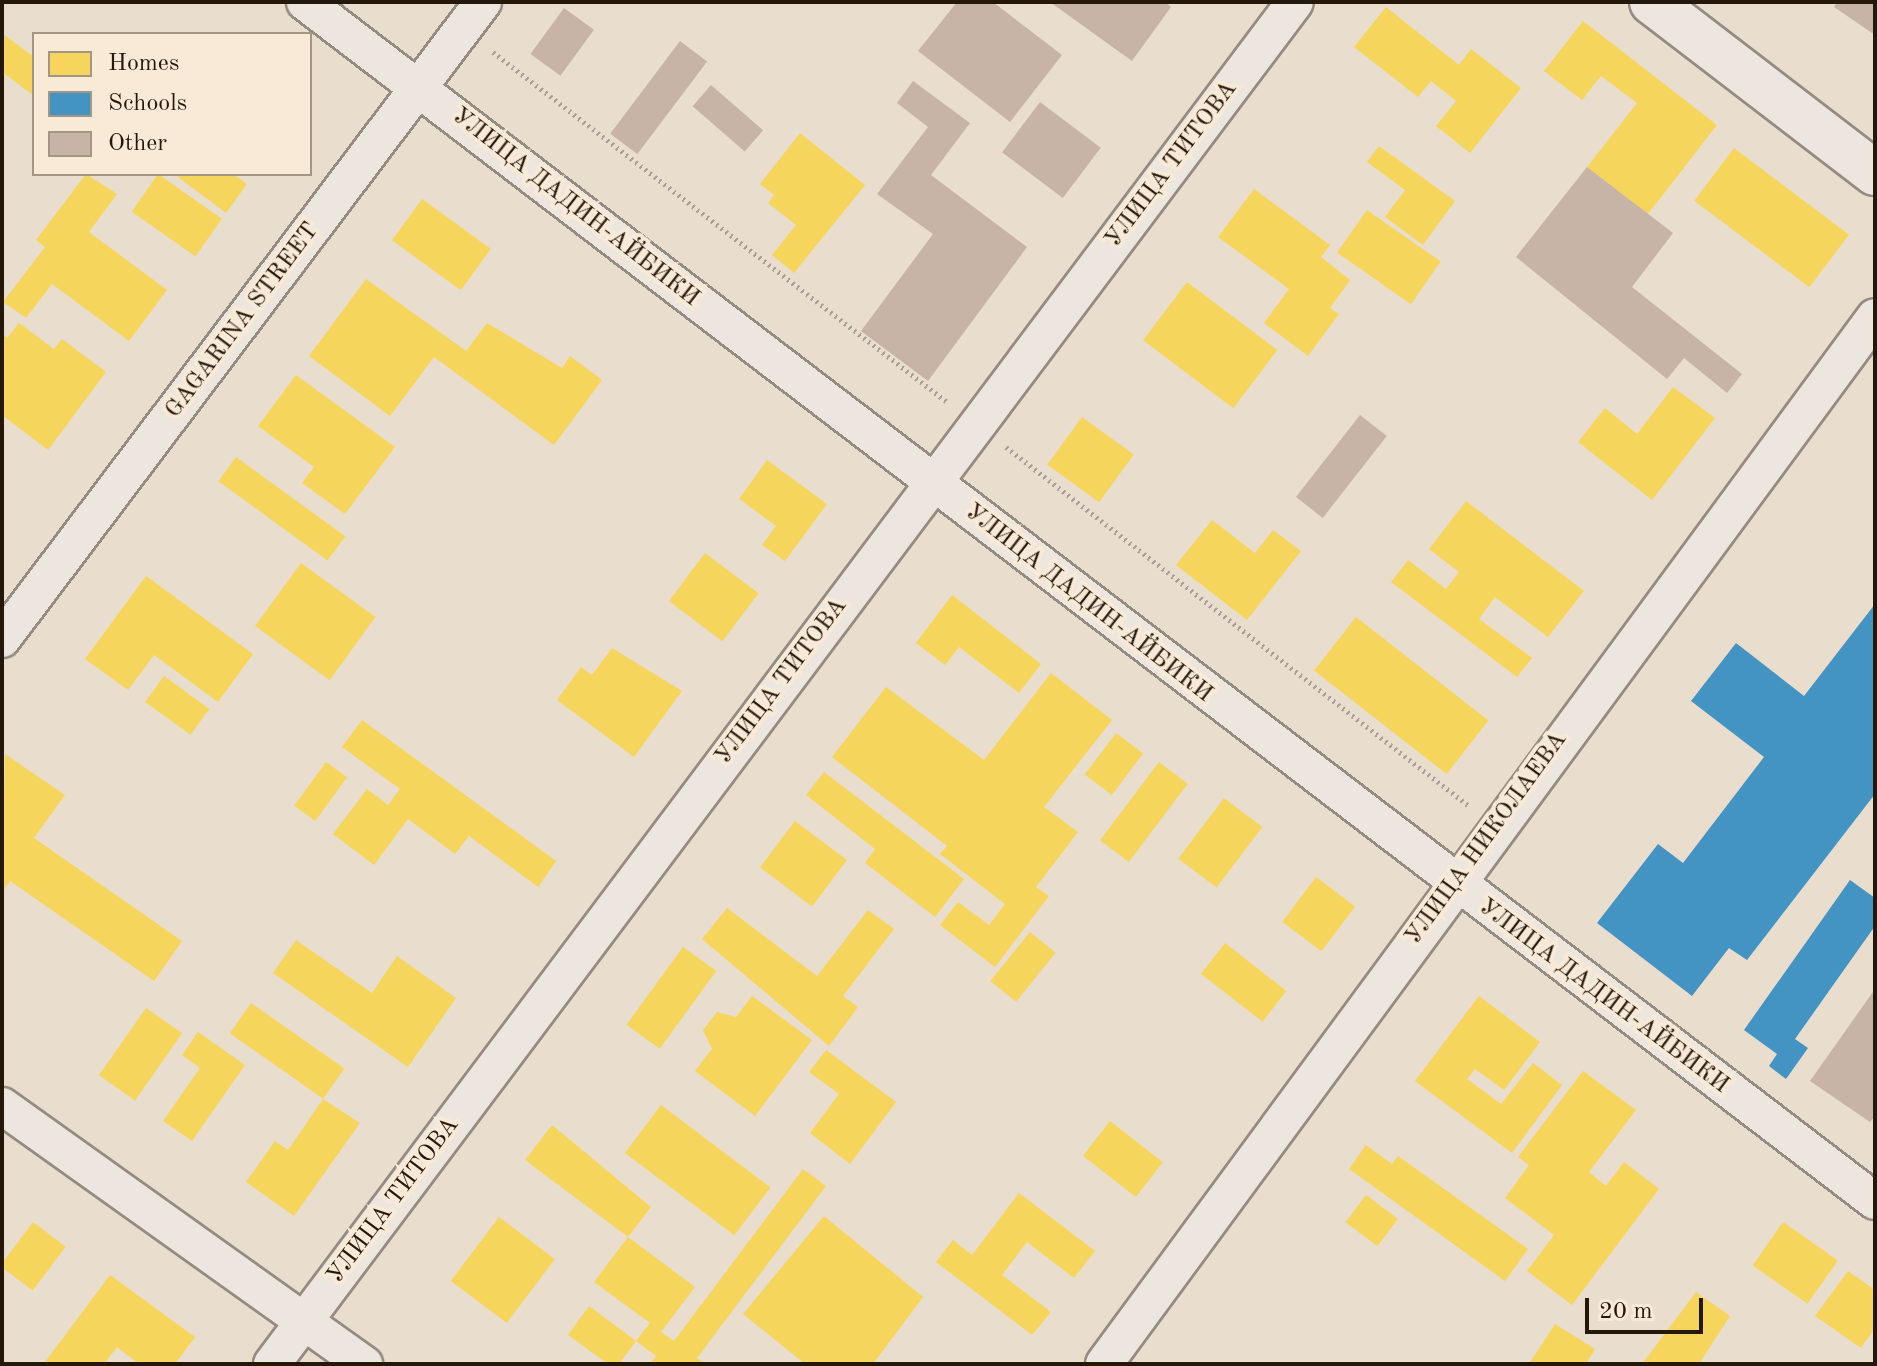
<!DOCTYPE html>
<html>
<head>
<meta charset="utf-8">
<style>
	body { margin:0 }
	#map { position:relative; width:1877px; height:1366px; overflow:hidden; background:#e9ddcd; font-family:"Old Standard TT",serif }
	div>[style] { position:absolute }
	.homes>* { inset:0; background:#f6d55c; transform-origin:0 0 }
	.schools>* { inset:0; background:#4393c3 }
	.building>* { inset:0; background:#c7b4a6; transform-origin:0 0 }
	.path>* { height:5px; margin-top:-2.5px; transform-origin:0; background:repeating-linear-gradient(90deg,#a6a098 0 2px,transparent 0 6px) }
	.roads { filter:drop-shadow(2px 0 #948b81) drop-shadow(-2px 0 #948b81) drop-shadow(0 2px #948b81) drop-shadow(0 -2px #948b81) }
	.minor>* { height:36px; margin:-18px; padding:0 18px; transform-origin:18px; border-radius:18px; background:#ece6df }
	.tertiary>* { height:44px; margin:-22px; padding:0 22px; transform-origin:22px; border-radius:22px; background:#ece6df }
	span { translate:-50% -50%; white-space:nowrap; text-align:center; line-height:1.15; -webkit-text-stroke:8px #f8ead7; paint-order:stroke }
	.street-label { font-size:24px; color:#251709 }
	.frame { position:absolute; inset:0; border:4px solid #251709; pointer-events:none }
	.legend { position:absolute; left:32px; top:32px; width:280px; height:144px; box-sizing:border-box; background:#f8ead7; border:2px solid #a49685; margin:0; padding:10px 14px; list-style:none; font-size:24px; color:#251709 }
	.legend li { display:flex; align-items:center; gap:16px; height:40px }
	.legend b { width:40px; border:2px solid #a49685 }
	.scale { position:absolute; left:1585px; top:1298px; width:118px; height:36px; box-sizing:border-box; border:4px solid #251709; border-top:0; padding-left:10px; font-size:24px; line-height:28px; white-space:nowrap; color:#251709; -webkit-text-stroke:6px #f8ead7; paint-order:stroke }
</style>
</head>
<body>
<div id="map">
	<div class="homes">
		<div style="clip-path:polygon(1386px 7px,1459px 65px,1471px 49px,1521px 88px,1470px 153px,1436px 126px,1456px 101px,1431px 81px,1418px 97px,1354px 47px)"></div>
		<div style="clip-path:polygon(1583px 21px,1717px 125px,1648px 214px,1587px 167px,1637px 103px,1601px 76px,1582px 100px,1544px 71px)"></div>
		<div style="clip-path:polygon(2px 33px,34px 57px,34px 96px,2px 72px)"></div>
		<div style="clip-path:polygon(800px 133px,865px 185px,794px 273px,772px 255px,796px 225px,768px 203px,774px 195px,760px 184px)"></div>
		<div style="clip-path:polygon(1379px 146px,1455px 201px,1423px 245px,1385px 217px,1405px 190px,1367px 162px)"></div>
		<div style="left:1734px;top:148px;width:144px;height:66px;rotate:37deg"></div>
		<div style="clip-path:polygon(86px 174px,117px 194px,89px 232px,167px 290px,129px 341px,52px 284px,26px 318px,3px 302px,45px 247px,36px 240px)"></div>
		<div style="left:158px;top:174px;width:78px;height:46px;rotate:35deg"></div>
		<div style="clip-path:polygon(174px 174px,233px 174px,247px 184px,226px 213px)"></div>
		<div style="clip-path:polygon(1254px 189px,1330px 245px,1321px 257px,1350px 280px,1330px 308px,1339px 314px,1308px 356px,1264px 323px,1289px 289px,1218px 237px)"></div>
		<div style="left:422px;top:199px;width:85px;height:51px;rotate:36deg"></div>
		<div style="left:1367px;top:210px;width:90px;height:52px;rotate:35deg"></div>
		<div style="clip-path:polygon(366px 279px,466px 351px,487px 323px,562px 368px,570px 356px,602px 380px,554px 445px,434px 357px,390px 416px,309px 356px)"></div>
		<div style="left:1187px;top:282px;width:113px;height:73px;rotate:37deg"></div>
		<div style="clip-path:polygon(19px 323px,54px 349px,62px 339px,106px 372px,48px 450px,2px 415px,2px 334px,7px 338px)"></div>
		<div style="clip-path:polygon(296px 375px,395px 447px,345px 514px,302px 483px,314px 467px,258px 426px)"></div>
		<div style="clip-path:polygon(1673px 387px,1715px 418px,1652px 500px,1578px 442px,1605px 408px,1637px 434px)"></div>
		<div style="left:1082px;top:417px;width:64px;height:59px;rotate:36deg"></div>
		<div style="left:236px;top:457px;width:135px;height:30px;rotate:36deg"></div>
		<div style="clip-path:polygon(767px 460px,827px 504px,785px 561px,762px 545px,776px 526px,739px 499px)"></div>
		<div style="clip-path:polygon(1466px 501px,1584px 591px,1548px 637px,1495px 597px,1479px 619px,1532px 658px,1517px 677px,1391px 582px,1408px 560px,1446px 589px,1459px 572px,1429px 549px)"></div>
		<div style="clip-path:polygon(1212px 520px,1255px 553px,1273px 530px,1301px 551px,1247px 620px,1176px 565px)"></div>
		<div style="left:705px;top:553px;width:67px;height:60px;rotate:37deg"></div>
		<div style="left:301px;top:563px;width:92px;height:78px;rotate:36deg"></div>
		<div style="clip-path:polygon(146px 576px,253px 654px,218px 702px,154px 655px,128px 690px,85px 659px)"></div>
		<div style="clip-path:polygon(952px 595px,1041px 664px,1019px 693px,959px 647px,945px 665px,916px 643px)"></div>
		<div style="left:1356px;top:617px;width:168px;height:68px;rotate:38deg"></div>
		<div style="clip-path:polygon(612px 648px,682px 691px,634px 757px,557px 700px,581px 667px,592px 675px)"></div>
		<div style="clip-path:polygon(1051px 673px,1112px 720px,1044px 807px,1078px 832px,1036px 887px,1049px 896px,995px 967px,940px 925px,958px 902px,989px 925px,1005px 904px,940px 854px,947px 846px,832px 757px,886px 687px,984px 760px)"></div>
		<div style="left:164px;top:676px;width:56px;height:32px;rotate:36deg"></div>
		<div style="clip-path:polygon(362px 720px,556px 861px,538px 887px,469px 836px,455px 854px,408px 819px,374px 865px,333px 834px,367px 789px,388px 805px,400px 789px,342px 747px)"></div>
		<div style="left:1116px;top:733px;width:34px;height:52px;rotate:37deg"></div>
		<div style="clip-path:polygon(5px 754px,65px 795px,34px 838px,182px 941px,154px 981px,10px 881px,2px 892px)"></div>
		<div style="left:326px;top:762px;width:26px;height:54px;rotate:36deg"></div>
		<div style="left:1159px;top:762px;width:36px;height:98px;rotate:37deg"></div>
		<div style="clip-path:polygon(824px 772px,964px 879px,935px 917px,865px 863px,875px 849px,806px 795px)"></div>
		<div style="left:1224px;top:798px;width:48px;height:76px;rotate:37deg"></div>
		<div style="left:795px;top:821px;width:65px;height:58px;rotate:37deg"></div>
		<div style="left:1316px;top:877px;width:49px;height:56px;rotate:37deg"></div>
		<div style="clip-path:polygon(727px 908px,817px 976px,868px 910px,894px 929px,843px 996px,858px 1007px,829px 1046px,702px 939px)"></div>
		<div style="left:1030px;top:932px;width:33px;height:63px;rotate:39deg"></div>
		<div style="clip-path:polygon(296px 940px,372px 993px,397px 956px,456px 998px,408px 1067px,273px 973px)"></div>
		<div style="left:1225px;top:943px;width:78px;height:39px;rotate:38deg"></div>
		<div style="left:683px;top:947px;width:41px;height:96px;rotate:36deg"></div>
		<div style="clip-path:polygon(752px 996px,812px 1040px,755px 1116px,695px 1071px,712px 1049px,703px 1030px,717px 1012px,736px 1017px)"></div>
		<div style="clip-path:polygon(1479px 996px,1540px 1042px,1504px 1090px,1475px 1069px,1467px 1079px,1501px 1104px,1533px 1063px,1562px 1085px,1512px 1153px,1415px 1081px)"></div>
		<div style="left:251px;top:1003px;width:114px;height:37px;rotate:35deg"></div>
		<div style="left:146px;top:1008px;width:44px;height:82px;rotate:35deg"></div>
		<div style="clip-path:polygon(198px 1032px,245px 1065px,192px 1141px,163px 1121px,200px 1068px,182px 1055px)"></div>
		<div style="clip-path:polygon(826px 1050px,896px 1102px,850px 1164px,810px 1133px,839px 1094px,809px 1072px)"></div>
		<div style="clip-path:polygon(1583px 1071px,1636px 1110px,1589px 1172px,1606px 1186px,1624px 1162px,1659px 1189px,1572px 1305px,1527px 1271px,1554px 1235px,1505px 1198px,1529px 1165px,1518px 1157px)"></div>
		<div style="clip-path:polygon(323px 1099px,360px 1123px,294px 1216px,246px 1182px,275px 1141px,288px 1150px)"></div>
		<div style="left:661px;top:1105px;width:137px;height:60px;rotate:37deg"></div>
		<div style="left:1110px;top:1121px;width:67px;height:44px;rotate:38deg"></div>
		<div style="clip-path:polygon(552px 1125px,651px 1207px,628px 1237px,525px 1160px)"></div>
		<div style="clip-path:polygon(1366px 1145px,1392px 1164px,1398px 1156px,1528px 1249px,1505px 1281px,1349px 1169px)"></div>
		<div style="clip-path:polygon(803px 1169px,826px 1186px,697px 1358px,704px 1364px,650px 1364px,656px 1356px,636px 1341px,619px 1364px,608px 1364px,568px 1335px,589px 1306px,636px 1341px,650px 1323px,594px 1282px,628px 1237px,695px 1287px,661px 1332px,674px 1341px)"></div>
		<div style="clip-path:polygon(1019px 1193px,1095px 1251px,1074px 1278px,1027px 1242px,1002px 1275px,1051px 1312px,1032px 1335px,936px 1262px,953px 1240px,972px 1255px)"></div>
		<div style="left:1366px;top:1195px;width:40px;height:34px;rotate:37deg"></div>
		<div style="clip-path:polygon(824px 1216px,923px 1297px,873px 1364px,805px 1364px,743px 1314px)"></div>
		<div style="left:499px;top:1217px;width:70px;height:80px;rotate:37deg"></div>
		<div style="left:33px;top:1222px;width:41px;height:55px;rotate:37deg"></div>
		<div style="left:1783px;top:1222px;width:67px;height:53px;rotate:35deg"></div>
		<div style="clip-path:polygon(1848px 1271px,1875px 1290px,1875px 1328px,1861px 1348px,1815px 1316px)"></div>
		<div style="clip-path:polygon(110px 1275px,195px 1337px,175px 1364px,139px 1364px,117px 1347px,104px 1364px,45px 1362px)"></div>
		<div style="clip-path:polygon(1696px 1292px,1730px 1316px,1699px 1364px,1642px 1364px)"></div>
		<div style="clip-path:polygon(1555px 1324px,1595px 1349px,1586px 1364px,1529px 1364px)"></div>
	</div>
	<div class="schools">
		<div style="clip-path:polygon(1875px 604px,1875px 794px,1747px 960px,1729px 948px,1692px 996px,1597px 923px,1658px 844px,1683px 863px,1764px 757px,1691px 701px,1736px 643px,1804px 696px)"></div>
		<div style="clip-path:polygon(1850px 880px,1875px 898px,1875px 926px,1795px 1039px,1808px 1048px,1786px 1079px,1769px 1066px,1777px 1054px,1744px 1030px)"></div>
	</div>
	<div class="building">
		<div style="clip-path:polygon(957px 2px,993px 2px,1062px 55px,1010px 122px,918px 51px)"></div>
		<div style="clip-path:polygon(1050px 2px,1165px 2px,1171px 7px,1132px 61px)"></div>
		<div style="clip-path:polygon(1837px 2px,1875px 2px,1875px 35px,1834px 7px)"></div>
		<div style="left:564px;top:8px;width:37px;height:57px;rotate:36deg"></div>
		<div style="left:680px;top:41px;width:34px;height:116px;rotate:37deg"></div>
		<div style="clip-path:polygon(913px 81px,970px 123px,931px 175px,1027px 247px,928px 381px,861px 331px,933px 234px,877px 194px,928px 127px,897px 103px)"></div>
		<div style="left:711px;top:85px;width:69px;height:28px;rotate:41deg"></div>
		<div style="left:1040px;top:102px;width:76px;height:63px;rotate:37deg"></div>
		<div style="clip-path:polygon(1587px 167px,1673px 233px,1632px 287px,1742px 374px,1727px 393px,1684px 358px,1667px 379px,1516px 257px)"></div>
		<div style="left:1360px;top:415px;width:34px;height:104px;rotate:38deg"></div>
		<div style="clip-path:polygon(1875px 989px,1875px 1116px,1870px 1122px,1810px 1081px)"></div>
	</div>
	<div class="path">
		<div style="left:493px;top:52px;width:573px;rotate:37.63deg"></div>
		<div style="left:1006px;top:447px;width:586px;rotate:37.79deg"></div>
	</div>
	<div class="roads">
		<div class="minor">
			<div style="left:305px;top:2px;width:1975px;rotate:37.37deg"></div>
			<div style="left:2px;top:639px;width:798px;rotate:-52.94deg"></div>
			<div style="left:2px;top:1106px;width:445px;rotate:35.5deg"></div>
			<div style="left:272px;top:1364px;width:1703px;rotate:-53.09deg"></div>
			<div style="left:1104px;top:1364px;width:1300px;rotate:-53.63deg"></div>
		</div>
		<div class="tertiary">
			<div style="left:1652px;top:2px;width:281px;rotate:37.5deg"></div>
		</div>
	</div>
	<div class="street-label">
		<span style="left:1172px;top:165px;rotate:-53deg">УЛИЦА ТИТОВА</span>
		<span style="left:575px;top:208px;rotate:38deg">УЛИЦА ДАДИН-АЙБИКИ</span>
		<span style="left:243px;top:321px;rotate:-53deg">GAGARINA STREET</span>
		<span style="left:1088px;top:604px;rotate:38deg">УЛИЦА ДАДИН-АЙБИКИ</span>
		<span style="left:782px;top:682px;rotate:-53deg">УЛИЦА ТИТОВА</span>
		<span style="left:1487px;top:839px;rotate:-54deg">УЛИЦА НИКОЛАЕВА</span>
		<span style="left:1603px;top:997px;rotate:37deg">УЛИЦА ДАДИН-АЙБИКИ</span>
		<span style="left:394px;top:1201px;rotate:-53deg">УЛИЦА ТИТОВА</span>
	</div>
	<div class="frame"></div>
	<ul class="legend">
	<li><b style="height:22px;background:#f6d55c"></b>Homes</li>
	<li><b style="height:22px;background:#4393c3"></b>Schools</li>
	<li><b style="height:22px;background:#c7b4a6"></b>Other</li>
	</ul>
	<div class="scale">20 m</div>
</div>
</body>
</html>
